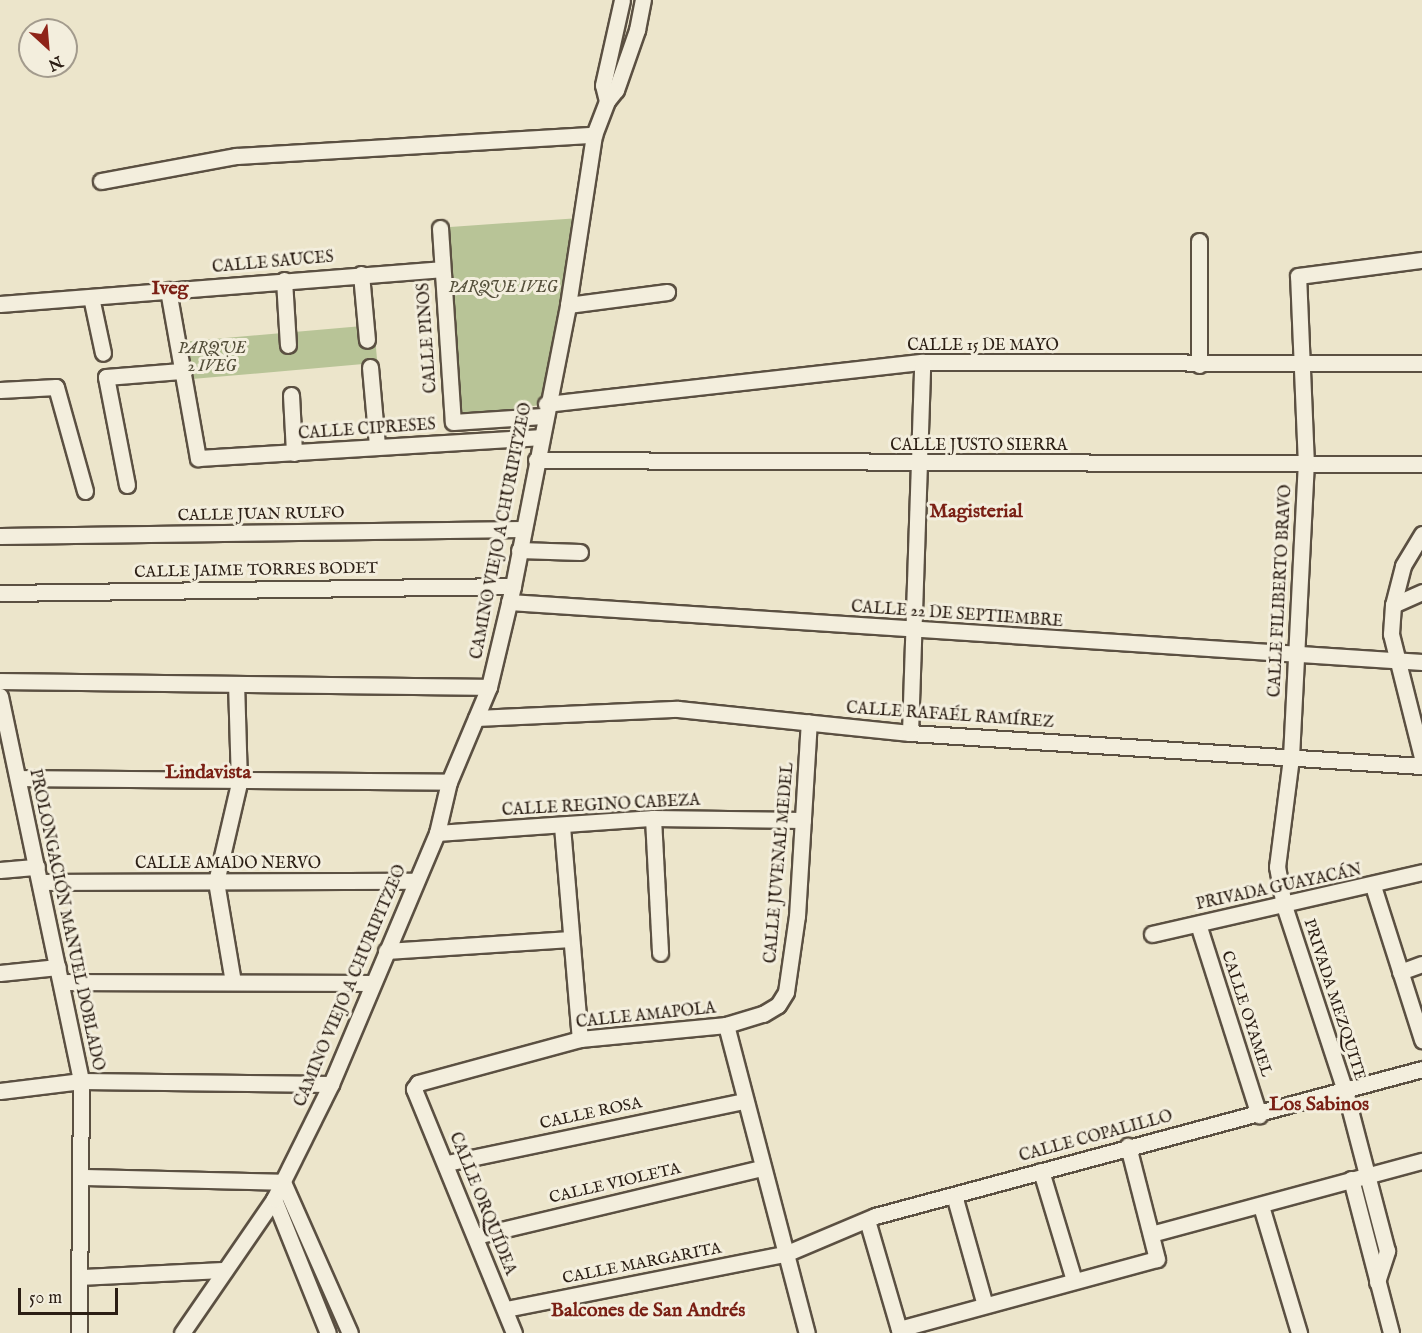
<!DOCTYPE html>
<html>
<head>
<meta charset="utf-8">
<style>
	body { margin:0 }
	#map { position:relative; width:1422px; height:1333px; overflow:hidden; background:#ece5cb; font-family:"IM FELL English",serif }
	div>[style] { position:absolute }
	.green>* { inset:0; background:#b8c497; transform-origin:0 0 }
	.roads { filter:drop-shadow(2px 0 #5b5042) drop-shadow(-2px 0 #5b5042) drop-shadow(0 2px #5b5042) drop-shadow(0 -2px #5b5042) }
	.minor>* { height:15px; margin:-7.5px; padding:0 7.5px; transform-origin:7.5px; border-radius:7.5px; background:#f3eedd }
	span { translate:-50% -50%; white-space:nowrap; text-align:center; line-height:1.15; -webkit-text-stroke:6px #f3eedd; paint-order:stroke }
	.street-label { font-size:16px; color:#2b1e14 }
	.park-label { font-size:16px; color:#55503b; font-style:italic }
	.quarter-label { font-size:20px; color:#7a1f14; font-weight:700 }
	.north { position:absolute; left:18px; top:18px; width:60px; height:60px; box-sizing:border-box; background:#f3eedd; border:2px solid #a39b8d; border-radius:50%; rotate:154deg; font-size:16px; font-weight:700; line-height:24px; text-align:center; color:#2b1e14 }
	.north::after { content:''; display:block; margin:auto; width:21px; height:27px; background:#8f2418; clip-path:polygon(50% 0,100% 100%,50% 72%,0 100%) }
	.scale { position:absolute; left:18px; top:1288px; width:100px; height:27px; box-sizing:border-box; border:3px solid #2b1e14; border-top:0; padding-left:8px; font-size:18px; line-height:21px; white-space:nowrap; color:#2b1e14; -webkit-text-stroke:4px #f3eedd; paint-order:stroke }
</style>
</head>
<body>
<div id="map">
	<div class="green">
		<div style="clip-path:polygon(580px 218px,546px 404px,450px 419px,436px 228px)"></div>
		<div style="left:374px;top:325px;width:38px;height:195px;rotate:85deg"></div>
	</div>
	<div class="roads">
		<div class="minor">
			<div style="left:607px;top:101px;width:16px;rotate:-104deg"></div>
			<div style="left:603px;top:85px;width:87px;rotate:-77.4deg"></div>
			<div style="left:101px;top:181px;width:137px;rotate:-10.5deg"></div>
			<div style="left:236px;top:156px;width:359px;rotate:-3.4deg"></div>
			<div style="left:440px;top:228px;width:194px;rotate:86.2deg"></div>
			<div style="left:453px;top:422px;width:90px;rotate:-3.8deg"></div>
			<div style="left:1199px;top:241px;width:124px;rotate:90deg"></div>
			<div style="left:361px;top:274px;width:66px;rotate:84.8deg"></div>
			<div style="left:284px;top:280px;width:65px;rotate:86.5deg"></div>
			<div style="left:168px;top:290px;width:171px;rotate:79.9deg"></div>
			<div style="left:198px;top:458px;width:342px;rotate:-3.5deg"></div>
			<div style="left:91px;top:297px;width:57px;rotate:77.9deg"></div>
			<div style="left:0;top:304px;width:442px;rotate:-4.5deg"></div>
			<div style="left:568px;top:305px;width:100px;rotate:-7.5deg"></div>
			<div style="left:370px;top:367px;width:79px;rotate:84.9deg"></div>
			<div style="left:0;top:390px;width:56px;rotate:-3.1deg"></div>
			<div style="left:56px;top:387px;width:108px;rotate:74.4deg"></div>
			<div style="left:291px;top:395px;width:58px;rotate:87deg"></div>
			<div style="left:546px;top:404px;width:378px;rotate:-6.4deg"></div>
			<div style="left:922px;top:362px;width:500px;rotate:0.11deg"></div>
			<div style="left:536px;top:460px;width:886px;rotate:0.26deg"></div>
			<div style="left:127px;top:485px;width:110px;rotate:-101deg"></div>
			<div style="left:106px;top:377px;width:75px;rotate:-4.6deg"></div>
			<div style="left:1422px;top:534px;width:37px;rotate:121deg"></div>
			<div style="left:1403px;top:566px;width:40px;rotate:104.4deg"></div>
			<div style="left:1393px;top:605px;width:29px;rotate:94deg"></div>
			<div style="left:1391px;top:634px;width:127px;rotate:75.9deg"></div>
			<div style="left:0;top:536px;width:523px;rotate:-0.77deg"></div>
			<div style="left:519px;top:550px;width:61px;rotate:1.9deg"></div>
			<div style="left:0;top:593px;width:513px;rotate:-0.78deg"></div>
			<div style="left:509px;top:602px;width:915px;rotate:3.76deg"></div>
			<div style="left:1393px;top:605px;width:32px;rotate:-24deg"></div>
			<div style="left:0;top:681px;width:489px;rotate:0.7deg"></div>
			<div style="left:0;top:696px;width:393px;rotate:78.1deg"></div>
			<div style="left:81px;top:1081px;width:252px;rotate:90.5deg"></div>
			<div style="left:476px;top:718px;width:202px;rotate:-2.6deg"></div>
			<div style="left:678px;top:709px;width:233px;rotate:5.9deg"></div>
			<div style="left:910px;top:733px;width:513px;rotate:3.69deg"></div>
			<div style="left:910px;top:733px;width:371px;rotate:-88.1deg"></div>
			<div style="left:18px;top:778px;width:431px;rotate:0.5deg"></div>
			<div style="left:653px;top:818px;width:135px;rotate:87deg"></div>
			<div style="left:562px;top:826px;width:214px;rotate:85.2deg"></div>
			<div style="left:437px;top:833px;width:217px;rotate:-4deg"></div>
			<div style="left:653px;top:818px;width:150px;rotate:0.8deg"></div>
			<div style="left:0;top:870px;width:37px;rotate:-5deg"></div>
			<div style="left:40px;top:882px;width:375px;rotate:-0.2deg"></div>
			<div style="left:1373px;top:886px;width:162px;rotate:72.3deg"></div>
			<div style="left:1198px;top:924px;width:201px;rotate:72.3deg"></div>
			<div style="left:1152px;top:934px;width:277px;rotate:-12.9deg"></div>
			<div style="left:386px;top:951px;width:185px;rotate:-3.7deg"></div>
			<div style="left:1400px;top:972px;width:23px;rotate:-20deg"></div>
			<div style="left:0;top:973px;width:58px;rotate:-5.9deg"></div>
			<div style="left:61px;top:982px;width:311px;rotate:0.2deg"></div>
			<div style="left:233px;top:982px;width:101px;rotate:-99.6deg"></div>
			<div style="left:216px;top:882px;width:102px;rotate:-76.9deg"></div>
			<div style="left:239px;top:783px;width:99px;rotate:-91.7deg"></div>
			<div style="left:726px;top:1025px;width:318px;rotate:75.3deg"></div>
			<div style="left:0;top:1091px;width:82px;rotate:-7deg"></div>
			<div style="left:81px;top:1081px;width:250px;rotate:0.7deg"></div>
			<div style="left:447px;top:1163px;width:302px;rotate:-11.8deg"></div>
			<div style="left:1041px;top:1171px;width:114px;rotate:73.2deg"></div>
			<div style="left:82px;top:1177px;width:201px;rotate:1.4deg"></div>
			<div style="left:283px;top:1182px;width:165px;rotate:66.1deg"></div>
			<div style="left:1351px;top:1179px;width:159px;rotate:75.4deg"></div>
			<div style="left:954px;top:1195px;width:114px;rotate:74.3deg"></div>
			<div style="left:274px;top:1199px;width:144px;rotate:68.1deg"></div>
			<div style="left:1261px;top:1206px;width:133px;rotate:73.3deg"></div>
			<div style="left:867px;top:1220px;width:118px;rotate:73.7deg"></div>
			<div style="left:1151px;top:1234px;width:281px;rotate:-15.1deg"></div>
			<div style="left:476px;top:1236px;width:294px;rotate:-13.4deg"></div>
			<div style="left:81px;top:1277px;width:144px;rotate:-2.8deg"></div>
			<div style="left:1377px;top:1282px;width:33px;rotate:-72deg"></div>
			<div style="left:1387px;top:1251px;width:165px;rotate:-104.7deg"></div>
			<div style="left:1345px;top:1091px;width:195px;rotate:-108.2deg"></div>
			<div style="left:1284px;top:906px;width:40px;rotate:-100deg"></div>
			<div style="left:1277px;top:867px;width:111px;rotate:-82.7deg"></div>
			<div style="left:1291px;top:757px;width:292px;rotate:-87.1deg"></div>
			<div style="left:1306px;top:465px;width:189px;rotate:-92.4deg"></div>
			<div style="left:1298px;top:276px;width:125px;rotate:-7.4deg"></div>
			<div style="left:506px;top:1309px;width:284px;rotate:-11.2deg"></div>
			<div style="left:785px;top:1254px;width:98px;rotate:-22.9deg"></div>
			<div style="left:875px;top:1216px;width:566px;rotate:-15.04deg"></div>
			<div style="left:899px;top:1329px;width:267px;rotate:-15.2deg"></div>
			<div style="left:1157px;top:1259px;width:117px;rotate:-104.4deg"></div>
			<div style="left:182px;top:1333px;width:163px;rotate:-55.5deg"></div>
			<div style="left:274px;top:1199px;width:128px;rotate:-63.6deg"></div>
			<div style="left:331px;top:1084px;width:272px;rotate:-67.1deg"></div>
			<div style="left:437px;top:833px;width:52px;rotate:-76.8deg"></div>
			<div style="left:449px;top:782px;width:103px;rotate:-67.2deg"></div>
			<div style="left:489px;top:687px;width:104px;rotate:-76.6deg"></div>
			<div style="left:513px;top:586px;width:286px;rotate:-78.9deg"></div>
			<div style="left:568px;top:305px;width:172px;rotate:-81.3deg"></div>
			<div style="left:594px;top:135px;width:36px;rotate:-69deg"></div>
			<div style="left:607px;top:101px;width:14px;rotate:-51deg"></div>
			<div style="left:616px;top:90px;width:64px;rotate:-70.7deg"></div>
			<div style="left:637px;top:30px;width:31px;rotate:-79deg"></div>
			<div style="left:514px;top:1333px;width:264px;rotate:-112.3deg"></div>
			<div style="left:414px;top:1089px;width:7px;rotate:-56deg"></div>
			<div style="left:418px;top:1083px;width:168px;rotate:-15.2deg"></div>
			<div style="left:580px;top:1039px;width:147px;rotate:-5.5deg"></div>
			<div style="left:726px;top:1025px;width:39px;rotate:-17deg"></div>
			<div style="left:763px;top:1014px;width:17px;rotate:-31deg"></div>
			<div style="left:778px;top:1005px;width:15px;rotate:-58deg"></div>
			<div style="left:786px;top:992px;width:77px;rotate:-81.8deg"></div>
			<div style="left:797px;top:916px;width:194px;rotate:-86.5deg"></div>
		</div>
	</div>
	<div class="street-label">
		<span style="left:273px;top:263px;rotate:-5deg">CALLE SAUCES</span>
		<span style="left:428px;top:338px;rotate:-94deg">CALLE PINOS</span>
		<span style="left:983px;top:346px">CALLE 15 DE MAYO</span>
		<span style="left:367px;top:430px;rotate:-4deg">CALLE CIPRESES</span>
		<span style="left:979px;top:446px">CALLE JUSTO SIERRA</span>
		<span style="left:261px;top:515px;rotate:-1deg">CALLE JUAN RULFO</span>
		<span style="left:502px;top:531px;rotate:-79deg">CAMINO VIEJO A CHURIPITZEO</span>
		<span style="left:256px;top:571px;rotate:-1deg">CALLE JAIME TORRES BODET</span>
		<span style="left:1281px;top:591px;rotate:-87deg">CALLE FILIBERTO BRAVO</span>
		<span style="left:957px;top:615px;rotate:4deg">CALLE 22 DE SEPTIEMBRE</span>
		<span style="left:950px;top:716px;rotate:4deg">CALLE RAFAÉL RAMÍREZ</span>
		<span style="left:601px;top:806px;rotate:-3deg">CALLE REGINO CABEZA</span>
		<span style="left:780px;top:863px;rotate:-85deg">CALLE JUVENAL MEDEL</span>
		<span style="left:228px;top:864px">CALLE AMADO NERVO</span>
		<span style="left:1279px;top:888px;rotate:-12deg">PRIVADA GUAYACÁN</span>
		<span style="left:66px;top:920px;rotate:78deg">PROLONGACIÓN MANUEL DOBLADO</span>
		<span style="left:351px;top:986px;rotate:-67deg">CAMINO VIEJO A CHURIPITZEO</span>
		<span style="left:1334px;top:1000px;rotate:72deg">PRIVADA MEZQUITE</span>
		<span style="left:1246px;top:1014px;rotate:72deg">CALLE OYAMEL</span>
		<span style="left:646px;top:1016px;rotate:-6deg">CALLE AMAPOLA</span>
		<span style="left:591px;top:1114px;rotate:-12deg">CALLE ROSA</span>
		<span style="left:1096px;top:1137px;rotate:-15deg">CALLE COPALILLO</span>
		<span style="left:615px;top:1184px;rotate:-13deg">CALLE VIOLETA</span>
		<span style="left:482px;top:1204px;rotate:68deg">CALLE ORQUÍDEA</span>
		<span style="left:642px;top:1264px;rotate:-11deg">CALLE MARGARITA</span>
	</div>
	<div class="park-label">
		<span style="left:503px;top:288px">PARQUE IVEG</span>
		<span style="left:212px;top:358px">PARQUE<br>2 IVEG</span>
	</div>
	<div class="quarter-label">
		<span style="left:170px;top:288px">Iveg</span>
		<span style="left:976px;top:511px">Magisterial</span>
		<span style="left:208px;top:772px">Lindavista</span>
		<span style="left:1319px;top:1104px">Los Sabinos</span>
		<span style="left:648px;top:1310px">Balcones de San Andrés</span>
	</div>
	<div class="north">N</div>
	<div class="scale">50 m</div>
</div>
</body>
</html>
